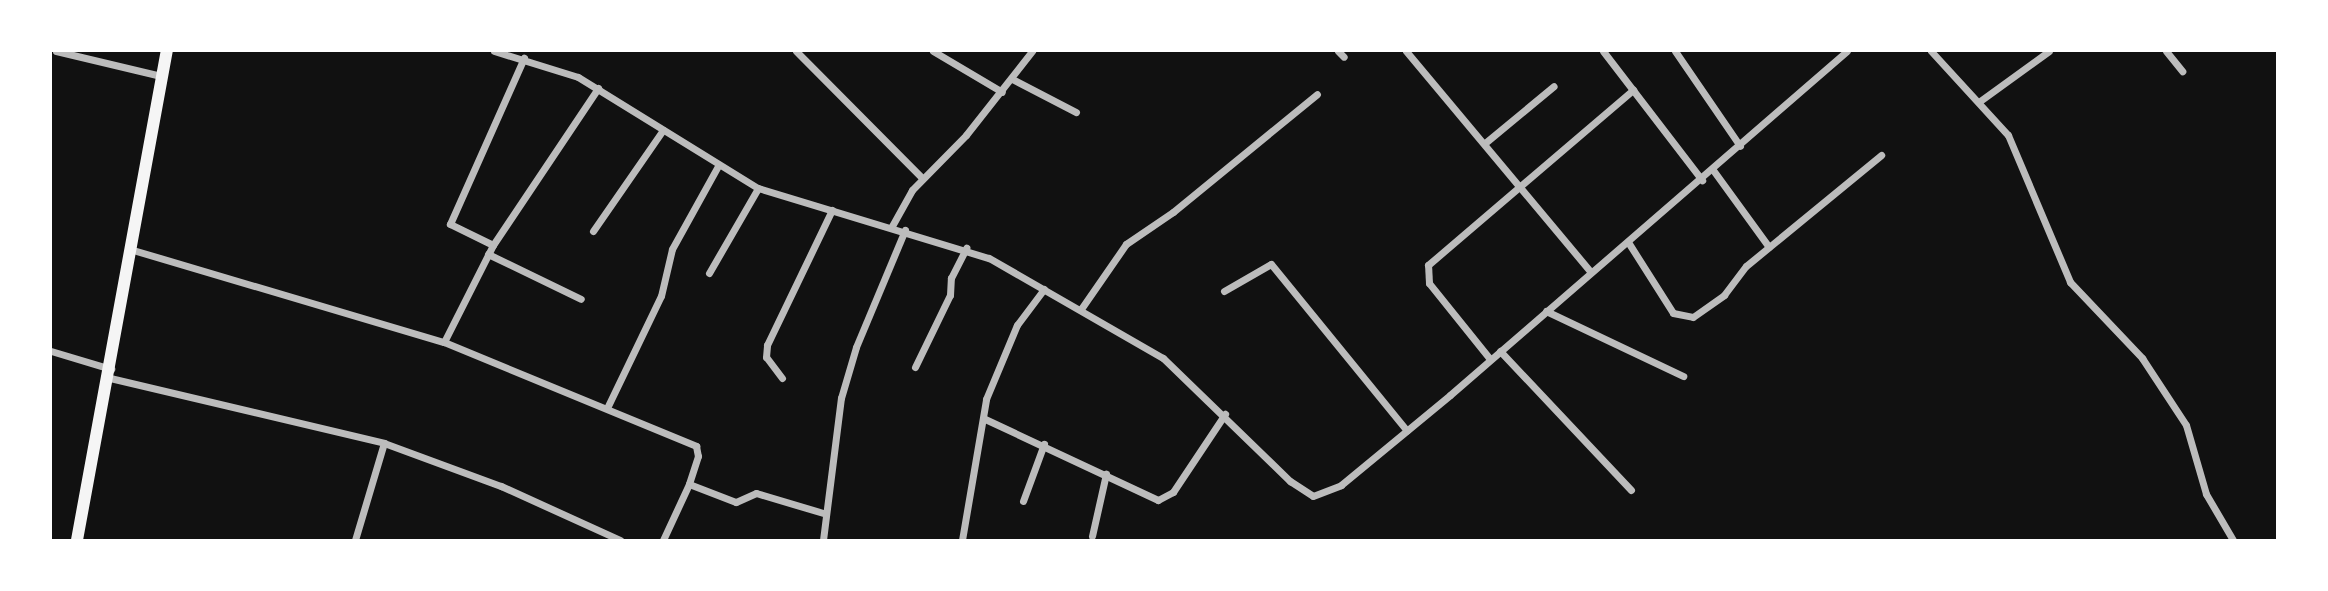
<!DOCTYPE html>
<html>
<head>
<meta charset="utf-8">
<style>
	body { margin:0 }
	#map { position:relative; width:2328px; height:591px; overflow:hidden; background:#111; font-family:Raleway,sans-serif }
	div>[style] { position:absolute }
	.minor>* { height:7px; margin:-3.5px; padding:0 3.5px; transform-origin:3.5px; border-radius:3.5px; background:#bcbcbc }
	.trunk>* { height:12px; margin:-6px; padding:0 6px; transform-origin:6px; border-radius:6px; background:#f5f5f5 }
	span { translate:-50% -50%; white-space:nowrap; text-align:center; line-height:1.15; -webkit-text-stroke:7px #fff; paint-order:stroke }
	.frame { position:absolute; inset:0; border:52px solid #fff; pointer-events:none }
</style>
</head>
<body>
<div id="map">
	<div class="minor">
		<div style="left:56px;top:51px;width:108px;rotate:13.4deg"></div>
		<div style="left:494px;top:51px;width:88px;rotate:17.2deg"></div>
		<div style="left:578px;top:77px;width:211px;rotate:31.7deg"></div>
		<div style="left:758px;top:188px;width:241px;rotate:16.9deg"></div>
		<div style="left:989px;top:258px;width:201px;rotate:29.9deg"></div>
		<div style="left:1163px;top:358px;width:177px;rotate:44.1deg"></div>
		<div style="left:1290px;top:481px;width:27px;rotate:33deg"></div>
		<div style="left:1313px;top:496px;width:30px;rotate:-21deg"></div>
		<div style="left:1341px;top:485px;width:141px;rotate:-39.5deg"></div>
		<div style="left:1450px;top:395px;width:525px;rotate:-40.91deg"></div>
		<div style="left:796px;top:51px;width:179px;rotate:45.2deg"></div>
		<div style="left:933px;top:51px;width:80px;rotate:30.7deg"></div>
		<div style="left:1338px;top:51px;width:8px;rotate:45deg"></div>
		<div style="left:1406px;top:51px;width:288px;rotate:50.1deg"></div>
		<div style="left:1603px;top:51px;width:163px;rotate:52.5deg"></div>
		<div style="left:1675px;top:51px;width:115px;rotate:55.6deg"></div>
		<div style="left:1931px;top:51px;width:114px;rotate:47.5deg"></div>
		<div style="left:2008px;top:135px;width:160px;rotate:67.1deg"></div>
		<div style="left:2070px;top:282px;width:105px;rotate:46.5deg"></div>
		<div style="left:2142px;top:358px;width:80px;rotate:56.7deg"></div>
		<div style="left:2186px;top:425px;width:72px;rotate:73.8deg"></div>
		<div style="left:2206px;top:494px;width:53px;rotate:59.6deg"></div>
		<div style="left:2166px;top:51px;width:26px;rotate:51deg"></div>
		<div style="left:1012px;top:79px;width:72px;rotate:27.3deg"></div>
		<div style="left:1980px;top:101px;width:85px;rotate:-35.9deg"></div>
		<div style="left:1485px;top:143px;width:89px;rotate:-39.6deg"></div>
		<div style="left:1713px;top:170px;width:95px;rotate:54deg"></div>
		<div style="left:892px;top:226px;width:41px;rotate:-60.9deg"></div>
		<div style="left:912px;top:190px;width:77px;rotate:-45.5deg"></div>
		<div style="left:966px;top:135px;width:107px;rotate:-51.8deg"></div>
		<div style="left:593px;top:231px;width:123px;rotate:-55.3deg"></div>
		<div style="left:1628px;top:242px;width:84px;rotate:57.6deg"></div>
		<div style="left:1673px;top:313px;width:20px;rotate:11deg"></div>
		<div style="left:1693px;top:317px;width:38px;rotate:-35deg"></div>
		<div style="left:1724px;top:295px;width:36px;rotate:-53deg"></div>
		<div style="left:1746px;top:266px;width:175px;rotate:-39.4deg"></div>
		<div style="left:493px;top:245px;width:48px;rotate:-154deg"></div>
		<div style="left:450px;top:224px;width:182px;rotate:-66deg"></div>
		<div style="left:133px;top:250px;width:324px;rotate:16.5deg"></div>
		<div style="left:444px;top:342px;width:273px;rotate:22.4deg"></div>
		<div style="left:696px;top:446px;width:10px;rotate:79deg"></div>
		<div style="left:698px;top:456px;width:29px;rotate:108deg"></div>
		<div style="left:689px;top:484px;width:62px;rotate:114.9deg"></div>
		<div style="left:488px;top:254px;width:103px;rotate:25.8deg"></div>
		<div style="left:709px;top:273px;width:98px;rotate:-60deg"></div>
		<div style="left:1224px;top:291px;width:54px;rotate:-29.9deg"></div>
		<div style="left:1271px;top:264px;width:215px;rotate:50.8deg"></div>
		<div style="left:1081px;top:309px;width:79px;rotate:-55.3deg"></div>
		<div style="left:1126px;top:244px;width:57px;rotate:-34.2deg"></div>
		<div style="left:1173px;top:212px;width:186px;rotate:-39.3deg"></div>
		<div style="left:1546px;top:311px;width:152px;rotate:25.4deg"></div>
		<div style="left:444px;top:342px;width:109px;rotate:-63.2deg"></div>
		<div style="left:493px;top:245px;width:189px;rotate:-56.2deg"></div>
		<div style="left:51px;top:351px;width:63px;rotate:16.7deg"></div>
		<div style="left:1500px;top:351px;width:191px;rotate:46.7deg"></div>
		<div style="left:1490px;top:359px;width:97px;rotate:-128.8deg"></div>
		<div style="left:1429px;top:283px;width:18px;rotate:-93deg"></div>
		<div style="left:1428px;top:265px;width:270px;rotate:-40.5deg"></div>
		<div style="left:915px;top:367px;width:80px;rotate:-64.1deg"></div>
		<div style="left:950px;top:295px;width:17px;rotate:-87deg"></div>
		<div style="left:951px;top:278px;width:34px;rotate:-63deg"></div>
		<div style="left:110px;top:378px;width:282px;rotate:13.3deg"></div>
		<div style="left:384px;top:443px;width:125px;rotate:20.2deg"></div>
		<div style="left:501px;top:486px;width:131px;rotate:24.4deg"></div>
		<div style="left:782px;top:378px;width:26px;rotate:-127deg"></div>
		<div style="left:766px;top:357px;width:12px;rotate:-85deg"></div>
		<div style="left:767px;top:345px;width:150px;rotate:-64.3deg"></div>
		<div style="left:607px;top:408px;width:124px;rotate:-64.3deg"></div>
		<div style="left:661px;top:296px;width:48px;rotate:-76.8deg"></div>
		<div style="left:672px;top:249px;width:95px;rotate:-61deg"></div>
		<div style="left:985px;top:419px;width:191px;rotate:25.1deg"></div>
		<div style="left:1158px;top:500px;width:17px;rotate:-28deg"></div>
		<div style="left:1173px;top:492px;width:94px;rotate:-56.3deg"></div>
		<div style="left:689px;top:484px;width:50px;rotate:21deg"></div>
		<div style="left:736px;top:502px;width:22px;rotate:-24deg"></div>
		<div style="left:756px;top:493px;width:70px;rotate:16.6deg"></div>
		<div style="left:1023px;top:501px;width:61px;rotate:-69.8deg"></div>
		<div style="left:1092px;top:536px;width:64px;rotate:-77.3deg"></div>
		<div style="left:355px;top:540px;width:101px;rotate:-73.4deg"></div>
		<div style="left:823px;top:540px;width:143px;rotate:-82.8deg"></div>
		<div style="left:841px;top:398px;width:53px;rotate:-73.6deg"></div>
		<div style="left:856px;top:347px;width:127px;rotate:-67.3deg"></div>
		<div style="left:962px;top:540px;width:143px;rotate:-80.3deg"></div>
		<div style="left:986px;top:399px;width:80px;rotate:-67.3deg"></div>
		<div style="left:1017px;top:325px;width:45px;rotate:-53.1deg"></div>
	</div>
	<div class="trunk">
		<div style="left:77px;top:540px;width:497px;rotate:-79.6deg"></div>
	</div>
	<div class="frame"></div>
</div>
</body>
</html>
